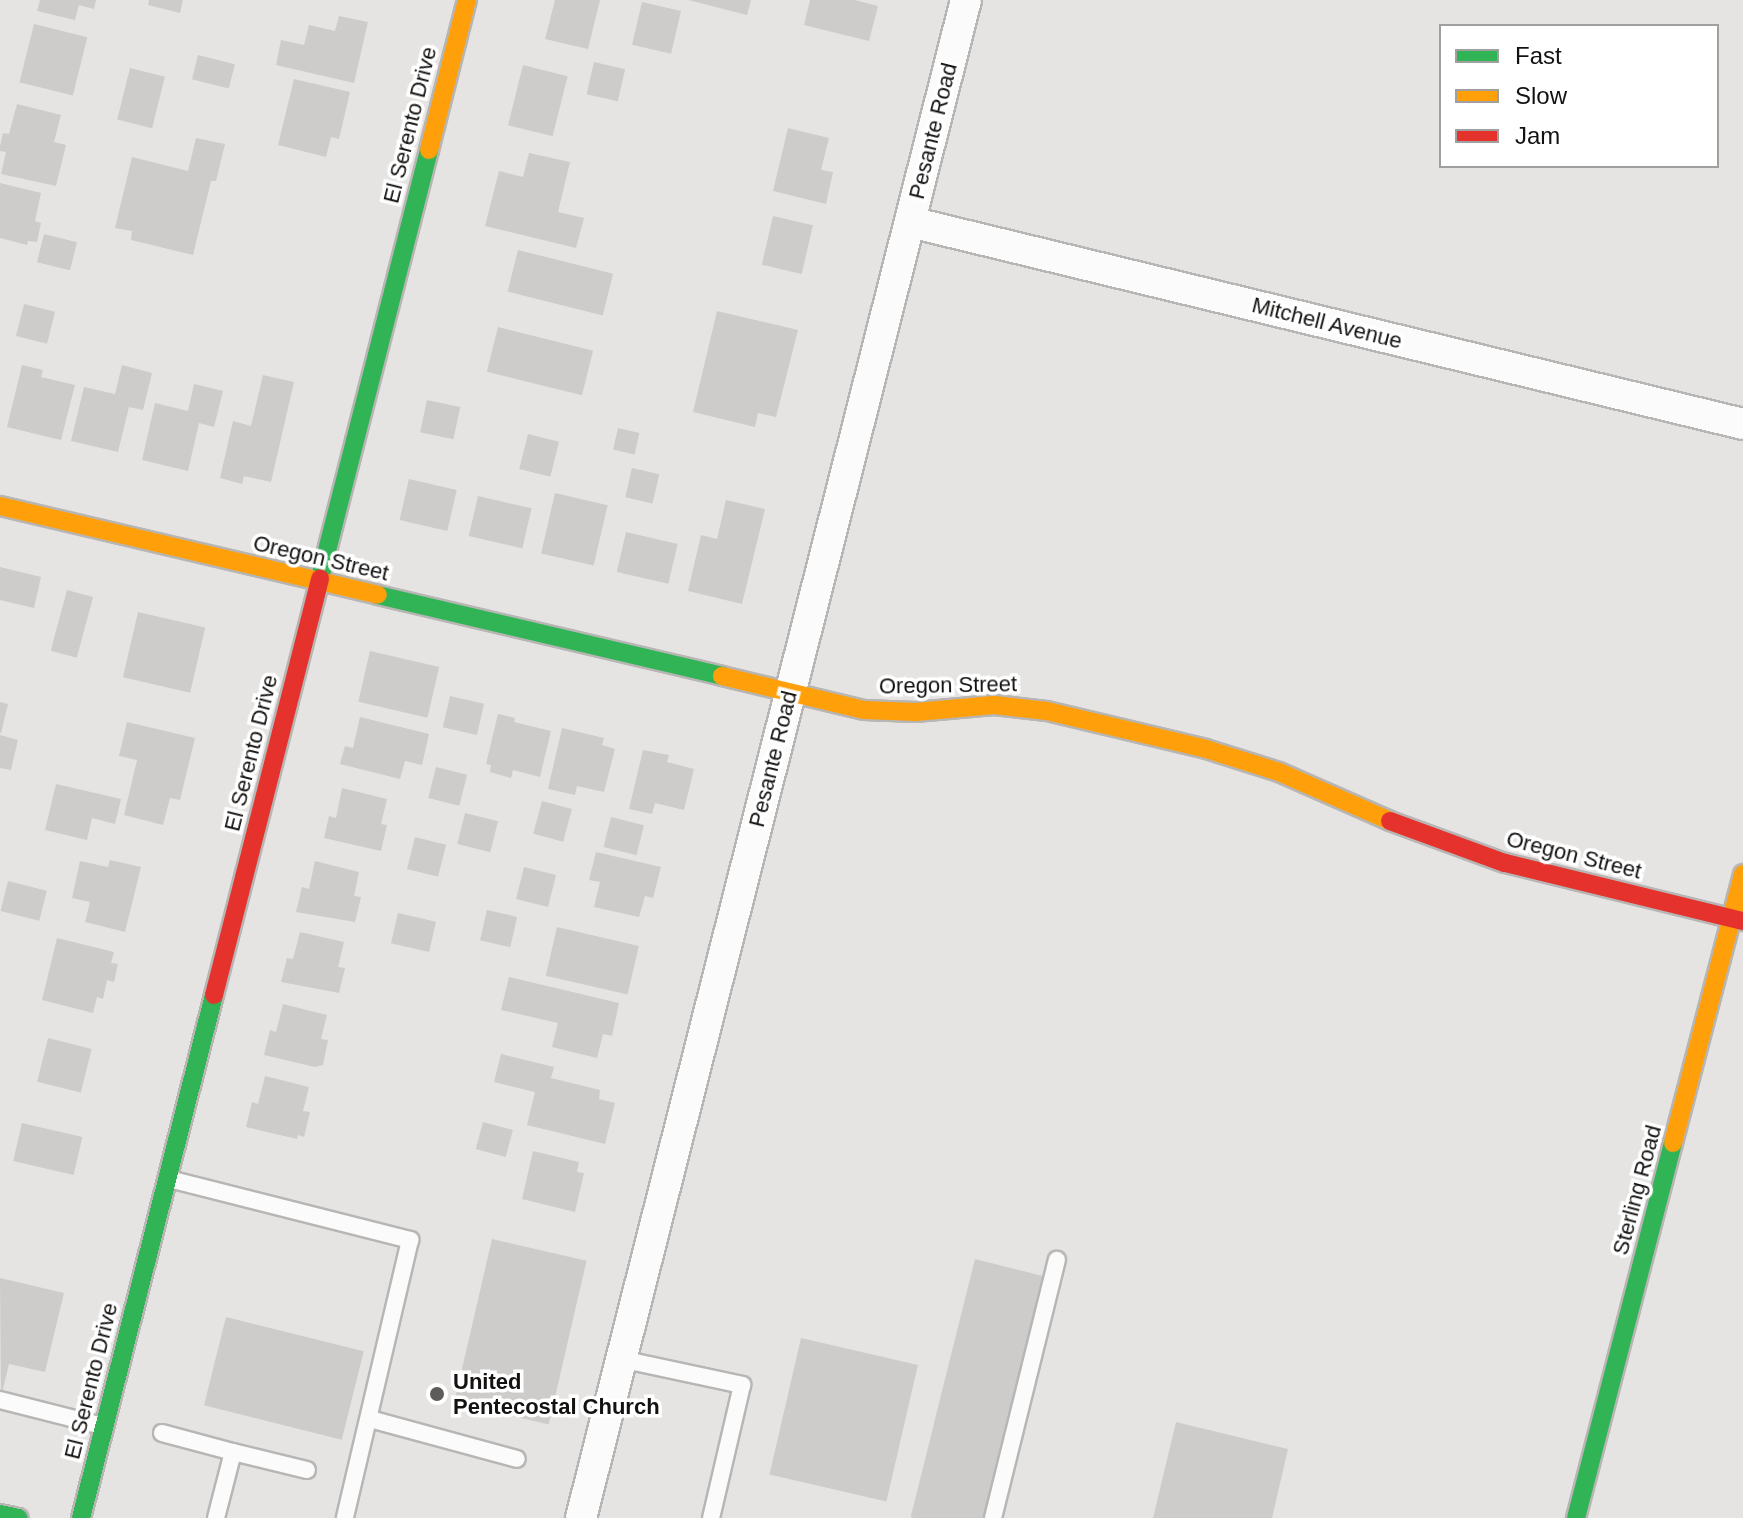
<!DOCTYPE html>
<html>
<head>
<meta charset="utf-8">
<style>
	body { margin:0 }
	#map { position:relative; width:1743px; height:1518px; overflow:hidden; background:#e6e4e2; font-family:Helvetica,sans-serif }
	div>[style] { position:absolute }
	.building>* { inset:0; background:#cdccca; transform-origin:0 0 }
	.roads { filter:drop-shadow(2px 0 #b7b6b4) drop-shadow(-2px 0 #b7b6b4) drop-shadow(0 2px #b7b6b4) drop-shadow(0 -2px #b7b6b4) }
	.lane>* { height:16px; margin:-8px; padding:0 8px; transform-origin:8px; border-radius:8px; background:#fbfbfb }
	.street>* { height:30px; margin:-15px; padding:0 15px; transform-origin:15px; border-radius:15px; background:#fbfbfb }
	.fast>* { height:18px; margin:-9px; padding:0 9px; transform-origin:9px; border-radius:9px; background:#30b455 }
	.slow>* { height:18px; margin:-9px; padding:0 9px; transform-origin:9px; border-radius:9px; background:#ff9f0a }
	.jam>* { height:18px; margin:-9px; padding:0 9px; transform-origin:9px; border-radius:9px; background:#e5322d }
	.dots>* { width:22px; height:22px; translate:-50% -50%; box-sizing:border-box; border:4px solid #fff; border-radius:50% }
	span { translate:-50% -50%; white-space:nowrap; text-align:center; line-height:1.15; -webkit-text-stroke:7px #fff; paint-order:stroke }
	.street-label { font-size:22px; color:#141211 }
	.poi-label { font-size:22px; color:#141211; font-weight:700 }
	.left { translate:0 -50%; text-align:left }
	.legend { position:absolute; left:1439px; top:24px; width:280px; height:144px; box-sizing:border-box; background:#fff; border:2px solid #a1a0a0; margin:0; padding:10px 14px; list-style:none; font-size:24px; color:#141211 }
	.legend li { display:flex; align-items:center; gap:16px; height:40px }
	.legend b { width:40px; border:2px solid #a1a0a0 }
</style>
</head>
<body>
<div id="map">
	<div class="building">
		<div style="clip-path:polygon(40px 0,96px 0,94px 9px,79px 5px,75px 20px,37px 11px)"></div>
		<div style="clip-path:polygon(149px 0,183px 0,180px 13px,148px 5px)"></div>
		<div style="clip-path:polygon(555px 0,600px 0,588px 49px,545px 39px)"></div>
		<div style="clip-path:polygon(688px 0,751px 0,747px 15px)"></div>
		<div style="clip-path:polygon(810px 0,855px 0,878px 6px,869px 41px,804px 25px)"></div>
		<div style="left:642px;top:2px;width:40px;height:44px;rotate:13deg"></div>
		<div style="clip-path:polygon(339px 16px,368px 22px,354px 83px,276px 65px,281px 40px,304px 45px,309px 25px,335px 31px)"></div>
		<div style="left:34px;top:24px;width:55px;height:60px;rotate:14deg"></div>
		<div style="left:198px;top:55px;width:38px;height:25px;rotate:14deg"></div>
		<div style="left:594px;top:62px;width:32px;height:33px;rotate:13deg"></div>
		<div style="left:523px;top:65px;width:46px;height:62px;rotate:14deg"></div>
		<div style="left:130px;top:68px;width:36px;height:53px;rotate:14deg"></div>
		<div style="clip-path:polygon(294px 79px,350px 92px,339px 139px,331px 137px,326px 157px,278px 145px)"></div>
		<div style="clip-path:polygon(17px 104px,61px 115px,54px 142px,66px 145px,56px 186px,1px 174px,6px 152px,0 151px,0 146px,3px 133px,9px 134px)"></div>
		<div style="clip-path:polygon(788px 128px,829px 138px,821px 170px,833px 172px,826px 204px,773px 191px)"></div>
		<div style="clip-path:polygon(196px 138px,225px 144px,216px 181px,211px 181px,193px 255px,131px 240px,132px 231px,115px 228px,132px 157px,188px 171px)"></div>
		<div style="clip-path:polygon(529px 153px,570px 162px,558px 212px,584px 218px,576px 248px,485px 226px,499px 171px,523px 177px)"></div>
		<div style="clip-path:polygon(0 183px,41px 193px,35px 221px,41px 223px,37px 242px,28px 241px,27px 245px,0 238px)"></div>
		<div style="left:773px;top:216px;width:41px;height:50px;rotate:13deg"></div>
		<div style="left:44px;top:234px;width:34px;height:29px;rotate:14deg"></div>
		<div style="left:518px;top:250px;width:98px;height:43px;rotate:14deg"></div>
		<div style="left:24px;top:304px;width:32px;height:33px;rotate:14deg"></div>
		<div style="clip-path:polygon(717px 311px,798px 330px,776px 417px,758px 413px,755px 427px,693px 412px)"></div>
		<div style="left:498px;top:327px;width:98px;height:46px;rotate:14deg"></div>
		<div style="clip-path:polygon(22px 365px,43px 370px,41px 377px,75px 385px,61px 440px,7px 427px)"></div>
		<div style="clip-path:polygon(122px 365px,152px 373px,143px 410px,129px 407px,118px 452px,71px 441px,84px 387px,115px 394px)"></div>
		<div style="clip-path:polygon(263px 375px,294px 382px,271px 482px,244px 476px,242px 484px,220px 478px,233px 421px,251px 426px)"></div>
		<div style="clip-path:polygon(194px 384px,223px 391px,214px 427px,199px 423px,188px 471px,142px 460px,155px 403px,188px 411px)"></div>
		<div style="left:427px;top:400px;width:34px;height:33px;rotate:12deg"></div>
		<div style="left:618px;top:428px;width:22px;height:22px;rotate:13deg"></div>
		<div style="left:528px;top:434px;width:32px;height:36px;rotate:14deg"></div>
		<div style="left:632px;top:468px;width:28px;height:30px;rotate:13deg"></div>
		<div style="left:409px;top:479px;width:49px;height:42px;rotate:13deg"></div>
		<div style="left:555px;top:493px;width:54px;height:62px;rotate:13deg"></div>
		<div style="left:478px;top:496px;width:55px;height:41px;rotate:13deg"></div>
		<div style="clip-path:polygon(726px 500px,765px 509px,742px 604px,688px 591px,701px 535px,717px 539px)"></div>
		<div style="left:626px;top:532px;width:53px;height:41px;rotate:13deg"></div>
		<div style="clip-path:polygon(0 567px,41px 577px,34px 608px,0 600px)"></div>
		<div style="left:67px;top:590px;width:27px;height:63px;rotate:15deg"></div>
		<div style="left:138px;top:612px;width:69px;height:67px;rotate:13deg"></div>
		<div style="left:370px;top:651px;width:71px;height:52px;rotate:13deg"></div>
		<div style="left:450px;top:696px;width:35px;height:32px;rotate:13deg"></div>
		<div style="clip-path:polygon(0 702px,8px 704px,1px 733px,0 733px)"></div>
		<div style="clip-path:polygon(498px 714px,515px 718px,514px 722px,551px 731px,540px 777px,513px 770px,511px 778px,490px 772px,491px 765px,486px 764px)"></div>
		<div style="clip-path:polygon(360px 717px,429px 734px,422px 765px,405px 761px,400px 779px,340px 764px,345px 746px,353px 748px)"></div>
		<div style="clip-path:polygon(127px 722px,195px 738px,180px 800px,170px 798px,163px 825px,124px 815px,137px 760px,119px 756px)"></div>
		<div style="clip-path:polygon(562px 728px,604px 738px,602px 745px,615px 749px,604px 792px,577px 786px,575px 795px,548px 789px)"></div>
		<div style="clip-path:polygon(0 735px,18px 740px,11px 770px,0 768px)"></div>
		<div style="clip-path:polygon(643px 750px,669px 755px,667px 762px,694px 769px,684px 810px,655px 803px,652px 814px,629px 809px)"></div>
		<div style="left:436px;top:767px;width:32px;height:32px;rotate:14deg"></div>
		<div style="clip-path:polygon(56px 784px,121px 799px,115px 824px,92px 818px,87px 840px,45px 830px)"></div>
		<div style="clip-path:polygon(342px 788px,387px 799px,381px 824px,387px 825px,381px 851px,324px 838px,329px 816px,336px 818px)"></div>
		<div style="left:542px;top:801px;width:31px;height:34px;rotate:15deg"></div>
		<div style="left:465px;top:813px;width:34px;height:32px;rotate:14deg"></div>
		<div style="left:611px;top:817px;width:34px;height:31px;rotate:14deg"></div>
		<div style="left:415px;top:837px;width:32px;height:33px;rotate:14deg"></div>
		<div style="clip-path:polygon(596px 852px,661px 867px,653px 898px,645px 896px,639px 917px,594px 907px,600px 882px,589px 880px)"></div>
		<div style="clip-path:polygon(110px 860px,141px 867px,125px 932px,85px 922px,90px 902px,72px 898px,80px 861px,108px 867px)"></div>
		<div style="clip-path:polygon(315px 861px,359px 872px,354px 896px,361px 897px,355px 922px,296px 912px,302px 887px,309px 889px)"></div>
		<div style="left:524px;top:867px;width:33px;height:33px;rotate:14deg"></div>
		<div style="left:8px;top:881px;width:40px;height:31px;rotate:14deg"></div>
		<div style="left:487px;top:910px;width:31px;height:31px;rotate:13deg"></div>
		<div style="left:398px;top:913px;width:39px;height:31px;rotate:13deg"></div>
		<div style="left:557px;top:927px;width:84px;height:50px;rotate:13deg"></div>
		<div style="clip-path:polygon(300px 932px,344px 942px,338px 967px,345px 968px,339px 993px,281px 982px,287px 958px,293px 959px)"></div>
		<div style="clip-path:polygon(57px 938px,114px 952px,111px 963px,118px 964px,114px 982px,107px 980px,103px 999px,97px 997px,93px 1013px,42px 1000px)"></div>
		<div style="clip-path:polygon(509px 977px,619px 1003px,612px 1036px,603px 1034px,597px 1058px,552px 1047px,558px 1023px,501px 1010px)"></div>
		<div style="clip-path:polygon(283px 1004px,327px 1015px,321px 1039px,328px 1040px,323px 1065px,315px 1067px,264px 1055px,270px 1030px,276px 1032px)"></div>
		<div style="left:48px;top:1038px;width:45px;height:45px;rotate:14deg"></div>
		<div style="clip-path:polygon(501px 1054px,554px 1067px,551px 1078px,600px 1090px,599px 1099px,615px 1103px,605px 1144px,527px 1125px,535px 1092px,494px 1082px)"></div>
		<div style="clip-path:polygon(265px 1076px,309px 1087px,303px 1111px,310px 1112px,304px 1137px,298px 1135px,297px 1139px,246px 1127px,252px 1102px,258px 1104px)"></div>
		<div style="left:483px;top:1122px;width:31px;height:28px;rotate:15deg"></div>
		<div style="left:22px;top:1123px;width:62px;height:39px;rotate:13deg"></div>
		<div style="clip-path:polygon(533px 1151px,579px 1162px,577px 1172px,584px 1173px,575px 1212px,522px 1199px)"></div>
		<div style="left:492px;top:1239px;width:97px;height:168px;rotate:13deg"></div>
		<div style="left:975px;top:1259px;width:71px;height:266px;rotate:14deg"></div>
		<div style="clip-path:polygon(0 1278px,64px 1293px,45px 1372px,9px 1364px,1px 1397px)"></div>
		<div style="left:226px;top:1317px;width:142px;height:91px;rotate:14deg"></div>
		<div style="left:801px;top:1338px;width:120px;height:140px;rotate:13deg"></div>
		<div style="clip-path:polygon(1176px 1422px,1288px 1449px,1272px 1518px,1153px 1518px)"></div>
	</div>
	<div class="roads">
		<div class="lane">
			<div style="left:169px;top:1179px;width:249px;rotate:14.2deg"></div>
			<div style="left:410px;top:1240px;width:285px;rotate:103.2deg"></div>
			<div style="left:621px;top:1359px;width:124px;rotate:12.1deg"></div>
			<div style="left:742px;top:1385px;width:137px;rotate:103.1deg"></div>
			<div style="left:0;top:1400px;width:106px;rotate:14.2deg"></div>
			<div style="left:370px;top:1419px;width:152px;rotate:15.2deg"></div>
			<div style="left:162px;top:1433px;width:73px;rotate:15deg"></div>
			<div style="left:216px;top:1518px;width:68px;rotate:-75.6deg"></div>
			<div style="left:233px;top:1452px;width:76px;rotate:13.7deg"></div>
			<div style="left:993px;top:1518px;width:266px;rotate:-76.1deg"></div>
		</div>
		<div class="street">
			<div style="left:910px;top:222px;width:857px;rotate:13.63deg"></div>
			<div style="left:581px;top:1518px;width:1566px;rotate:-75.77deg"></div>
		</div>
		<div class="fast">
			<div style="left:320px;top:578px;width:442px;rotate:-75.7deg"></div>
			<div style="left:378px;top:595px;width:353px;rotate:13.2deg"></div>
			<div style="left:0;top:1514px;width:19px;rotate:12deg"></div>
			<div style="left:81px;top:1518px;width:540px;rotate:-75.73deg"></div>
			<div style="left:1576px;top:1518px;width:387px;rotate:-75.5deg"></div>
		</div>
		<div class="slow">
			<div style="left:429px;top:150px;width:155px;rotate:-75.8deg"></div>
			<div style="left:0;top:506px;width:388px;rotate:13.2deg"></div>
			<div style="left:722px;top:676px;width:146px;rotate:13.5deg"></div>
			<div style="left:864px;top:710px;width:52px;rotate:2.2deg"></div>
			<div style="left:916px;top:712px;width:78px;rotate:-5.1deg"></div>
			<div style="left:994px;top:705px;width:53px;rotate:6.5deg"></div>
			<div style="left:1047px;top:711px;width:163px;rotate:13.4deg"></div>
			<div style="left:1206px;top:749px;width:77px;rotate:17.5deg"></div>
			<div style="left:1279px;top:772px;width:121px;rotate:23.8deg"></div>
			<div style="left:1673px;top:1143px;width:278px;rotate:-75.4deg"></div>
		</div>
		<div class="jam">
			<div style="left:1390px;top:821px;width:122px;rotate:20.1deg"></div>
			<div style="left:1505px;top:863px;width:245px;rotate:13.7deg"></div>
			<div style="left:214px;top:995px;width:430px;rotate:-75.7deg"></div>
		</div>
	</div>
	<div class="dots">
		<div style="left:437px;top:1394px;background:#5e5c5a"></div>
	</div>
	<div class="street-label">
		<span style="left:410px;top:125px;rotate:-76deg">El Serento Drive</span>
		<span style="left:933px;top:131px;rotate:-76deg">Pesante Road</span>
		<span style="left:1327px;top:323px;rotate:14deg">Mitchell Avenue</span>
		<span style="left:321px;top:558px;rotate:13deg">Oregon Street</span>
		<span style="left:948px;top:685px;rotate:-1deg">Oregon Street</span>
		<span style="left:251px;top:753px;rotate:-76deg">El Serento Drive</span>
		<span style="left:773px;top:759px;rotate:-76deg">Pesante Road</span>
		<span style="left:1574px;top:855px;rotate:14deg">Oregon Street</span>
		<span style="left:1637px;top:1190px;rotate:-75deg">Sterling Road</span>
		<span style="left:91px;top:1381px;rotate:-76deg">El Serento Drive</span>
	</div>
	<div class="poi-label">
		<span class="left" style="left:453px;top:1394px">United<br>Pentecostal Church</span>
	</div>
	<ul class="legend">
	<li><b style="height:10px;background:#30b455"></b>Fast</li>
	<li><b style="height:10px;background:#ff9f0a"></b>Slow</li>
	<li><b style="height:10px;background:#e5322d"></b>Jam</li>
	</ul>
</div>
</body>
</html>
